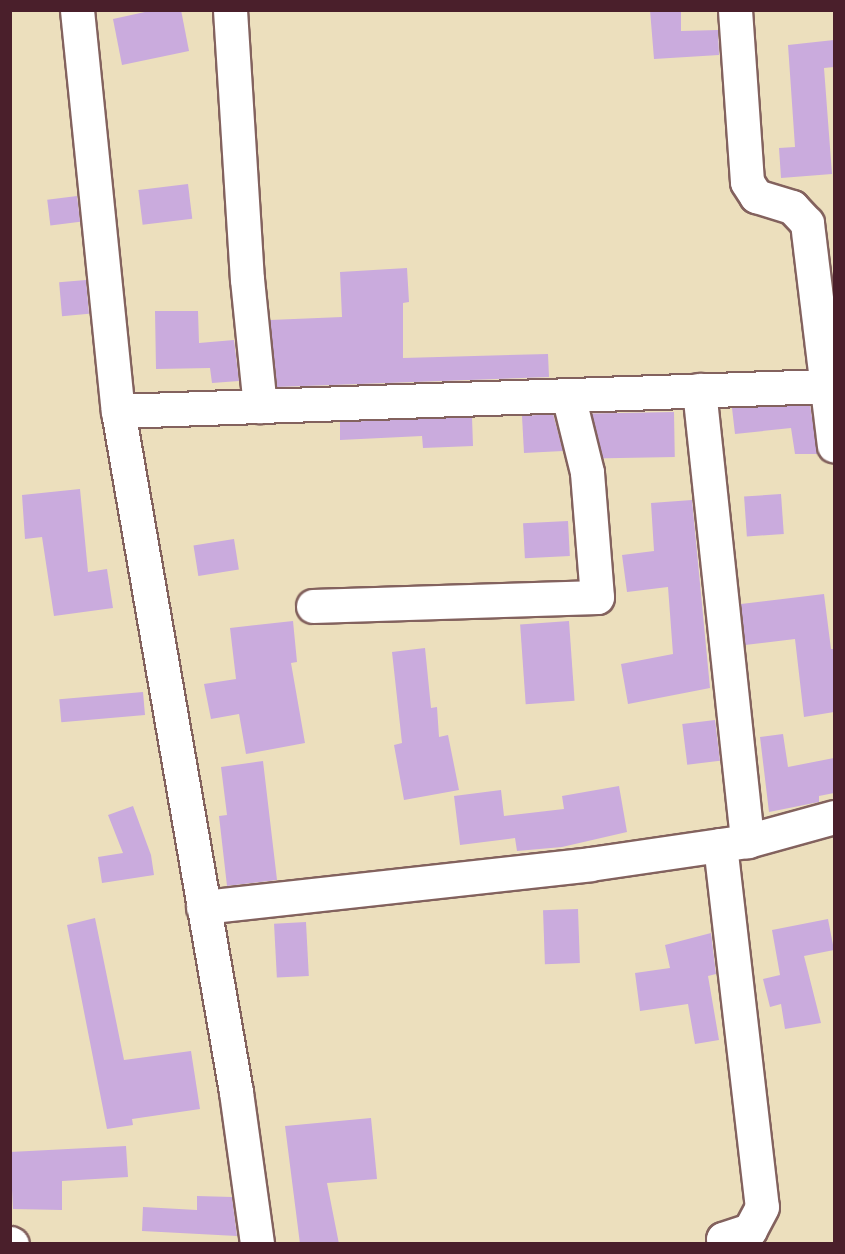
<!DOCTYPE html>
<html>
<head>
<meta charset="utf-8">
<style>
	body { margin:0 }
	#map { position:relative; width:845px; height:1254px; overflow:hidden; background:#ecdfbd; font-family:Kalam,sans-serif }
	div>[style] { position:absolute }
	.building>* { inset:0; background:#caabdd; transform-origin:0 0 }
	.roads { filter:drop-shadow(2px 0 #83625e) drop-shadow(-2px 0 #83625e) drop-shadow(0 2px #83625e) drop-shadow(0 -2px #83625e) }
	.minor>* { height:33px; margin:-16.5px; padding:0 16.5px; transform-origin:16.5px; border-radius:16.5px; background:#fff }
	span { translate:-50% -50%; white-space:nowrap; text-align:center; line-height:1.15; -webkit-text-stroke:4.5px #f6f6f2; paint-order:stroke }
	.frame { position:absolute; inset:0; border:12px solid #4a1f2b; pointer-events:none }
</style>
</head>
<body>
<div id="map">
	<div class="building">
		<div style="clip-path:polygon(154px 10px,181px 10px,189px 51px,122px 65px,113px 19px)"></div>
		<div style="clip-path:polygon(650px 10px,681px 10px,681px 31px,718px 30px,719px 55px,654px 59px)"></div>
		<div style="clip-path:polygon(834px 40px,834px 67px,824px 68px,832px 174px,781px 178px,779px 148px,795px 147px,788px 45px)"></div>
		<div style="left:188px;top:184px;width:35px;height:50px;rotate:83deg"></div>
		<div style="left:77px;top:196px;width:26px;height:30px;rotate:83deg"></div>
		<div style="clip-path:polygon(407px 268px,409px 302px,403px 303px,403px 358px,548px 354px,549px 377px,277px 387px,270px 320px,342px 317px,340px 272px)"></div>
		<div style="left:86px;top:280px;width:34px;height:27px;rotate:85deg"></div>
		<div style="clip-path:polygon(155px 311px,198px 311px,199px 343px,234px 340px,239px 381px,212px 383px,210px 368px,156px 369px)"></div>
		<div style="clip-path:polygon(810px 405px,818px 454px,795px 454px,791px 428px,735px 434px,732px 408px)"></div>
		<div style="left:674px;top:412px;width:45px;height:82px;rotate:89deg"></div>
		<div style="clip-path:polygon(553px 414px,563px 451px,524px 453px,522px 416px)"></div>
		<div style="clip-path:polygon(472px 417px,473px 446px,423px 448px,422px 436px,340px 440px,340px 422px)"></div>
		<div style="clip-path:polygon(80px 489px,88px 572px,107px 569px,113px 608px,54px 616px,42px 537px,25px 539px,22px 495px)"></div>
		<div style="left:781px;top:494px;width:40px;height:37px;rotate:86deg"></div>
		<div style="clip-path:polygon(692px 500px,710px 688px,628px 704px,621px 664px,673px 654px,668px 587px,627px 592px,622px 555px,654px 551px,651px 503px)"></div>
		<div style="left:568px;top:521px;width:35px;height:45px;rotate:87deg"></div>
		<div style="left:234px;top:539px;width:31px;height:41px;rotate:81deg"></div>
		<div style="clip-path:polygon(824px 594px,831px 649px,834px 649px,834px 712px,804px 717px,795px 639px,745px 645px,741px 604px)"></div>
		<div style="clip-path:polygon(293px 621px,297px 662px,291px 663px,305px 743px,246px 754px,239px 714px,211px 719px,204px 684px,236px 679px,230px 628px)"></div>
		<div style="left:569px;top:621px;width:80px;height:49px;rotate:86deg"></div>
		<div style="clip-path:polygon(425px 648px,431px 708px,437px 707px,439px 737px,448px 735px,459px 790px,404px 800px,394px 745px,402px 743px,392px 652px)"></div>
		<div style="left:143px;top:692px;width:23px;height:84px;rotate:85deg"></div>
		<div style="left:715px;top:720px;width:41px;height:33px;rotate:83deg"></div>
		<div style="clip-path:polygon(783px 734px,788px 767px,834px 758px,834px 793px,819px 796px,819px 802px,769px 812px,760px 737px)"></div>
		<div style="clip-path:polygon(263px 761px,277px 880px,227px 886px,219px 816px,227px 815px,221px 767px)"></div>
		<div style="clip-path:polygon(619px 786px,627px 832px,562px 847px,517px 851px,515px 838px,460px 845px,454px 796px,501px 790px,504px 816px,564px 809px,562px 796px)"></div>
		<div style="clip-path:polygon(133px 806px,151px 855px,154px 875px,102px 883px,98px 857px,123px 853px,108px 815px)"></div>
		<div style="left:578px;top:909px;width:54px;height:35px;rotate:88deg"></div>
		<div style="clip-path:polygon(95px 918px,124px 1060px,191px 1051px,200px 1109px,132px 1119px,133px 1125px,107px 1129px,67px 925px)"></div>
		<div style="clip-path:polygon(828px 919px,834px 950px,804px 956px,821px 1023px,785px 1029px,781px 1004px,770px 1007px,763px 979px,780px 975px,772px 930px)"></div>
		<div style="left:306px;top:922px;width:54px;height:32px;rotate:87deg"></div>
		<div style="clip-path:polygon(711px 933px,716px 974px,708px 976px,719px 1040px,695px 1044px,688px 1004px,640px 1011px,635px 973px,670px 968px,665px 945px)"></div>
		<div style="clip-path:polygon(371px 1118px,377px 1179px,327px 1183px,339px 1244px,300px 1244px,285px 1126px)"></div>
		<div style="clip-path:polygon(126px 1146px,128px 1177px,62px 1181px,62px 1210px,13px 1209px,10px 1152px)"></div>
		<div style="clip-path:polygon(197px 1196px,232px 1197px,237px 1236px,142px 1231px,143px 1207px,197px 1210px)"></div>
	</div>
	<div class="roads">
		<div class="minor">
			<div style="left:77px;top:10px;width:403px;rotate:84.2deg"></div>
			<div style="left:118px;top:411px;width:691px;rotate:80.17deg"></div>
			<div style="left:236px;top:1092px;width:153px;rotate:82.1deg"></div>
			<div style="left:230px;top:10px;width:270px;rotate:86.4deg"></div>
			<div style="left:247px;top:279px;width:128px;rotate:84.2deg"></div>
			<div style="left:735px;top:10px;width:172px;rotate:86deg"></div>
			<div style="left:747px;top:182px;width:17px;rotate:57deg"></div>
			<div style="left:756px;top:196px;width:38px;rotate:17deg"></div>
			<div style="left:792px;top:207px;width:22px;rotate:47deg"></div>
			<div style="left:807px;top:223px;width:224px;rotate:83.1deg"></div>
			<div style="left:699px;top:390px;width:454px;rotate:83.9deg"></div>
			<div style="left:118px;top:411px;width:710px;rotate:-2.02deg"></div>
			<div style="left:313px;top:606px;width:284px;rotate:-1.8deg"></div>
			<div style="left:597px;top:597px;width:125px;rotate:-94.6deg"></div>
			<div style="left:587px;top:472px;width:79px;rotate:-103.9deg"></div>
			<div style="left:720px;top:845px;width:364px;rotate:83.4deg"></div>
			<div style="left:762px;top:1207px;width:26px;rotate:118deg"></div>
			<div style="left:750px;top:1230px;width:28px;rotate:162deg"></div>
			<div style="left:723px;top:1239px;width:5px;rotate:79deg"></div>
			<div style="left:203px;top:907px;width:389px;rotate:-6.3deg"></div>
			<div style="left:590px;top:864px;width:159px;rotate:-8.3deg"></div>
			<div style="left:747px;top:841px;width:90px;rotate:-15.4deg"></div>
			<div style="left:10px;top:1243px;width:2px;rotate:27deg"></div>
		</div>
	</div>
	<div class="frame"></div>
</div>
</body>
</html>
